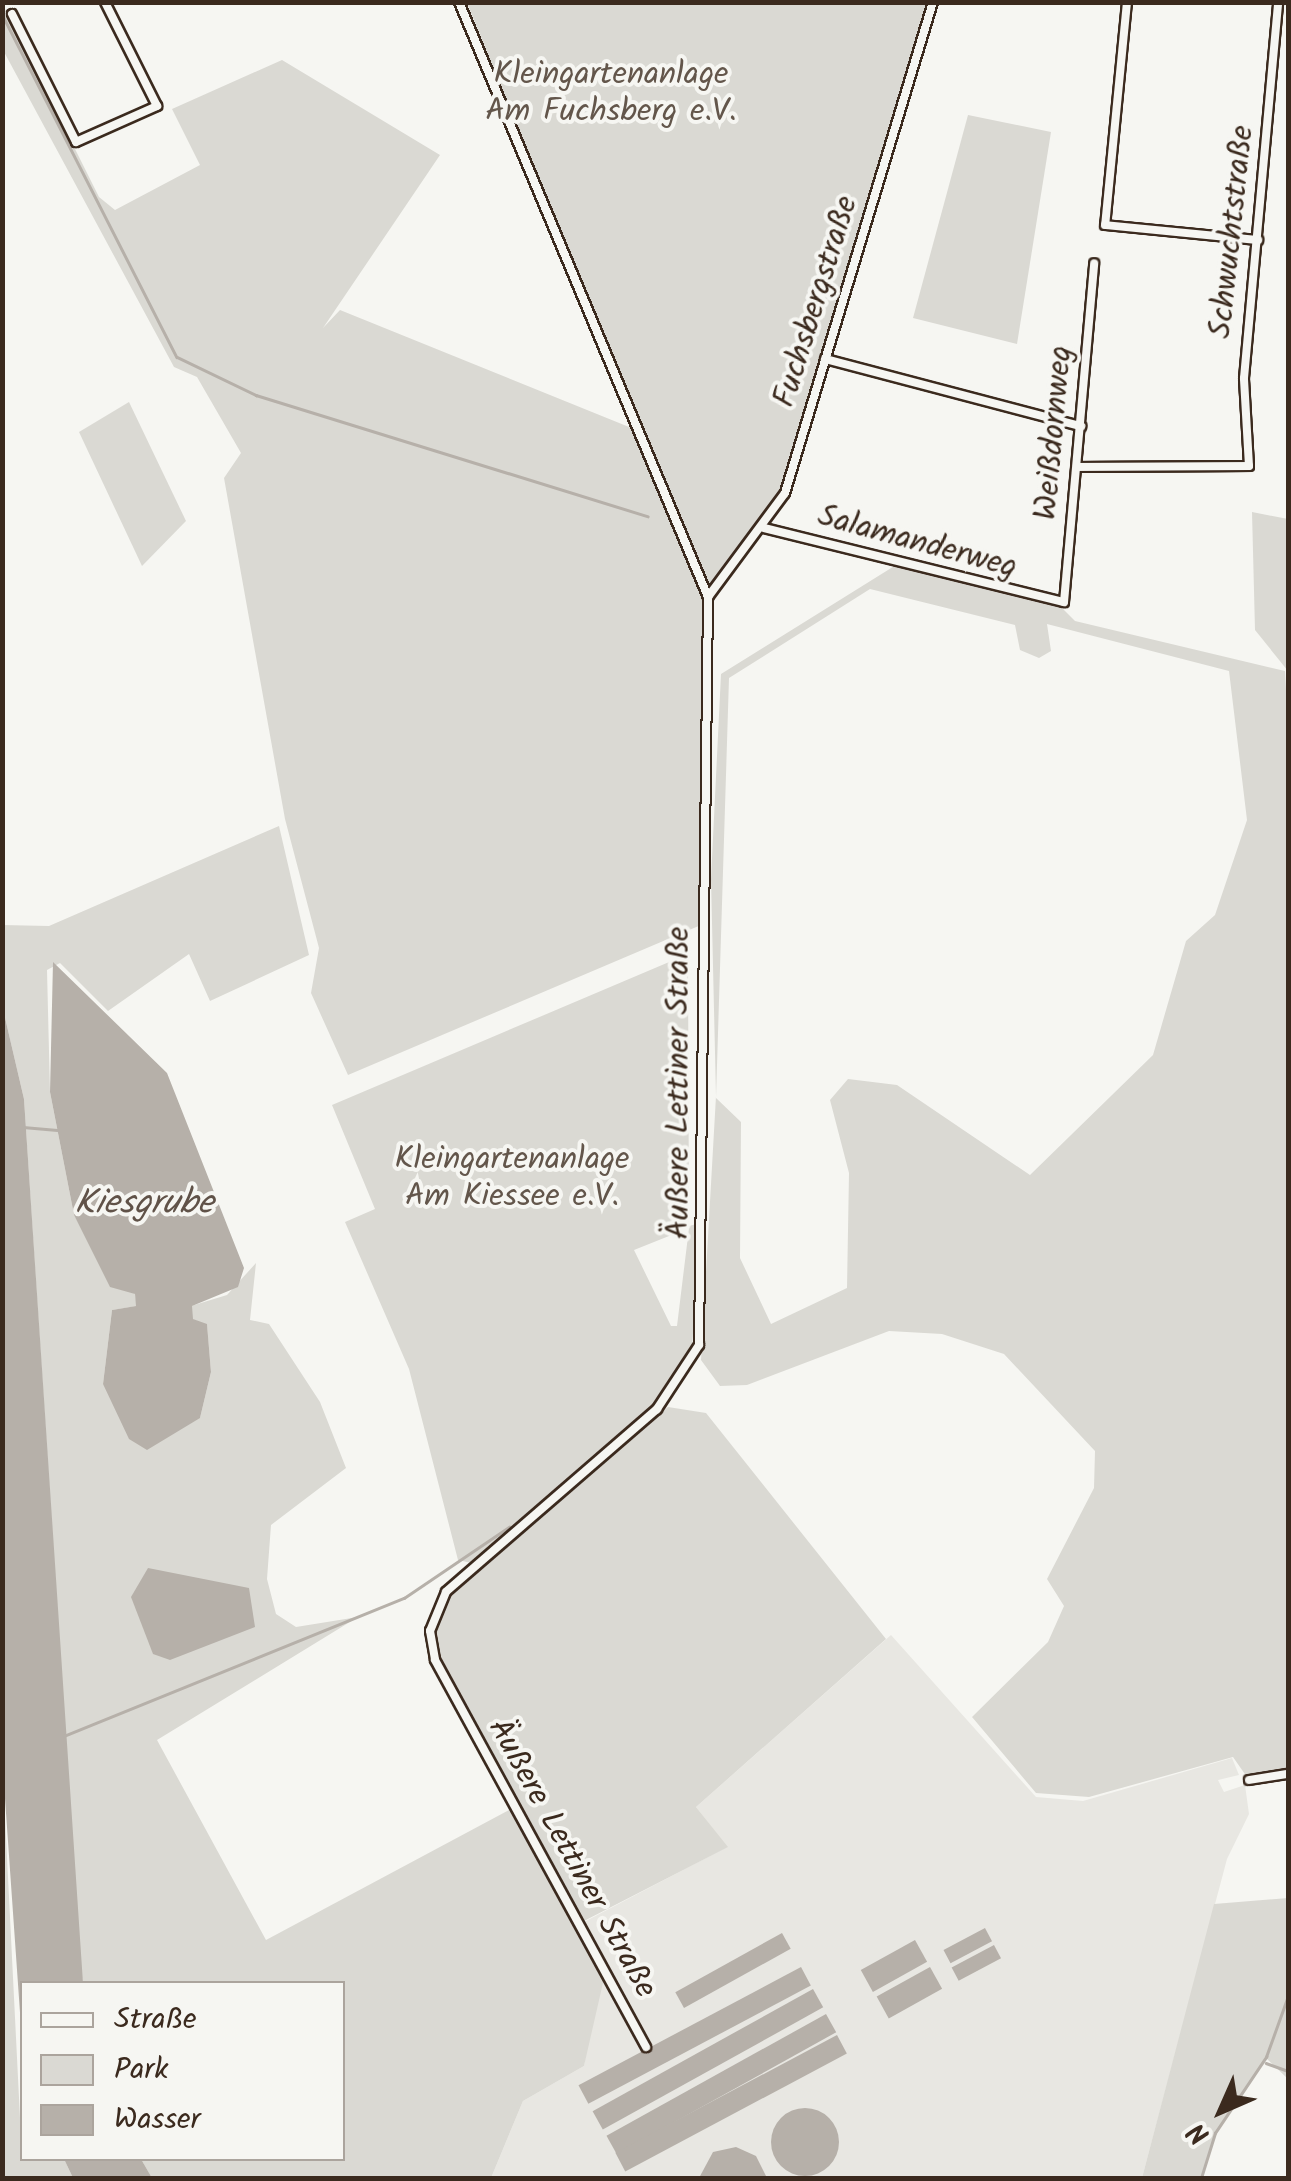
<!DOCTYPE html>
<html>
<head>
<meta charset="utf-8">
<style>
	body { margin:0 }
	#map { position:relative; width:1291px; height:2181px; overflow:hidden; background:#f6f6f2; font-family:Kalam,sans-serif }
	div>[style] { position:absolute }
	.built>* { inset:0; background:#e8e7e2 }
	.green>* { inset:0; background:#dad9d3 }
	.water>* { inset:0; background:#b6b0a9; transform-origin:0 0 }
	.round { border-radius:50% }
	.stream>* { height:2.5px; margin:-1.25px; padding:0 1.25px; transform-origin:1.25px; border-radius:1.25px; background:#b6b0a9 }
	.roads { filter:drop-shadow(2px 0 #3b2a1e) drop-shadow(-2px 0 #3b2a1e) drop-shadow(0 2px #3b2a1e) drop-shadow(0 -2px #3b2a1e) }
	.street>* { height:8px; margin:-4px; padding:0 4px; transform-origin:4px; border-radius:4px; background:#f6f6f2 }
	span { translate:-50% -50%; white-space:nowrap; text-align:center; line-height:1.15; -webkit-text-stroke:8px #f6f6f2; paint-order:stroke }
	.park-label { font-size:32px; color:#63564b }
	.street-label { font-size:32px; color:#3b2a1e }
	.water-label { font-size:35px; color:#605248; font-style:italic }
	.frame { position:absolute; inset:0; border:5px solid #3b2a1e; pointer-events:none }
	.legend { position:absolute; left:20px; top:1981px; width:325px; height:180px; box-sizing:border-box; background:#f6f6f2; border:2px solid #aba49d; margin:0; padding:12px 18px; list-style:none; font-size:30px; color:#3b2a1e }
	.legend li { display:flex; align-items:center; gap:20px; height:50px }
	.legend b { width:50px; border:2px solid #aba49d }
	.north { position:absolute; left:1171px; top:2061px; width:100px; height:100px; -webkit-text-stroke:8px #f6f6f2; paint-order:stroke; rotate:225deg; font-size:28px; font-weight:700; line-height:40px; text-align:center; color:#3b2a1e }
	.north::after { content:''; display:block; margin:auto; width:35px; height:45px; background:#3b2a1e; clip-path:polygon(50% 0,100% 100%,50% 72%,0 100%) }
</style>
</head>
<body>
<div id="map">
	<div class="built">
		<div style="clip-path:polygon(891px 1635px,1036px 1797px,1083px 1801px,1232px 1758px,1239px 1775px,1218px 1780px,1224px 1792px,1245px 1785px,1249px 1814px,1227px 1859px,1142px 2178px,491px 2178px,523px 2101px,584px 2066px,598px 1977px,611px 1970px,584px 1922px,727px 1847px,696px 1807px)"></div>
	</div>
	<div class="green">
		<div style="clip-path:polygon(2px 3px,99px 197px,115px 210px,200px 165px,172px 109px,282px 60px,440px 155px,323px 328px,340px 310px,634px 429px,703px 583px,467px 3px,933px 3px,785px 493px,708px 595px,701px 925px,348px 1075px,311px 993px,319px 948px,285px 819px,224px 478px,241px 453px,197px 377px,174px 367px,3px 50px)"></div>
		<div style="clip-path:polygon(968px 115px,1051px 132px,1017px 344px,913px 318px)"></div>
		<div style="clip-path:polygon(129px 402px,186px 521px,142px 566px,79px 432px)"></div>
		<div style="clip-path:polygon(1252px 512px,1288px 519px,1288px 671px,1255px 630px)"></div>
		<div style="clip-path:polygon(evenodd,896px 565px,1059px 605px,1075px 621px,1285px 671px,1286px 689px,1288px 678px,1288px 1774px,1249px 1780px,1233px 1757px,1089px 1797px,1036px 1793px,972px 1717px,1048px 1642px,1064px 1606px,1047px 1579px,1094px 1488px,1095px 1451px,1004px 1354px,942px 1334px,889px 1331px,747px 1385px,720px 1386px,701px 1360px,716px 1096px,711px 879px,721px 674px,896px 565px,870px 589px,1015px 625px,1020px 650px,1039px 658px,1051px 651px,1047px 624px,1229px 671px,1247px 820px,1215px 915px,1186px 941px,1153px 1055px,1030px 1175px,897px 1085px,848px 1079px,830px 1100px,849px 1173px,847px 1288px,771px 1324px,740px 1258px,741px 1122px,716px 1098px,729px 678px,870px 589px)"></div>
		<div style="clip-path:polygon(279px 826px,309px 955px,210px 1001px,189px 954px,108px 1011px,60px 963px,47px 970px,50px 1092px,74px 1215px,109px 1276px,135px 1294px,137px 1306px,112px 1310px,103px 1384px,200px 1418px,211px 1372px,207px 1325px,192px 1319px,191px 1306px,227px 1295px,256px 1263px,250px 1320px,269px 1324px,320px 1402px,346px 1468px,271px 1525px,267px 1579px,276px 1614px,296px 1627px,358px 1617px,157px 1740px,266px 1940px,513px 1808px,438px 1661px,432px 1635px,445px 1601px,668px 1407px,706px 1413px,886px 1639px,696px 1807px,728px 1847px,582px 1922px,605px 1974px,584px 2066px,523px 2101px,491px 2178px,152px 2178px,141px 2159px,342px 2158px,342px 1984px,83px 1983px,81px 1972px,24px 1099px,3px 1009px,2px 925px,49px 926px)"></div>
		<div style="clip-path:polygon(evenodd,688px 954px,689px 1226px,700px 1223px,691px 1365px,657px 1409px,476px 1564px,458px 1560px,409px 1369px,345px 1222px,375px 1209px,332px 1105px,688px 954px,689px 1228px,677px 1326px,671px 1326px,634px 1250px,689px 1228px)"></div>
		<div style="clip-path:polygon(2px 1757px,22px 2158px,64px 2159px,73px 2178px,3px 2178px)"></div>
		<div style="clip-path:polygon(1288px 1898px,1288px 2079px,1266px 2058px,1215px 2133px,1201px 2178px,1142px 2178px,1214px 1904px)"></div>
	</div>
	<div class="water">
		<div style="clip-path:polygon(53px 962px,167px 1073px,244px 1268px,238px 1287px,192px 1306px,193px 1319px,207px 1324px,211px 1372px,200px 1418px,147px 1450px,129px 1439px,103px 1384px,112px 1310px,136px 1306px,135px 1294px,110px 1287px,74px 1215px,50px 1092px)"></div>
		<div style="clip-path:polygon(3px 1009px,24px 1099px,83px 1983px,22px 1984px,22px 2041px,2px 1756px)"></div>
		<div style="clip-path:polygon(148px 1568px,249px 1588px,255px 1627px,170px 1660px,153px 1654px,131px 1597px)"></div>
		<div style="left:985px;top:1928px;width:15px;height:47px;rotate:62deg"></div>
		<div style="left:782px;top:1933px;width:18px;height:122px;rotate:61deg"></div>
		<div style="left:915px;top:1940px;width:25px;height:62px;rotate:61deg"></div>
		<div style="left:994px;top:1945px;width:15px;height:48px;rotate:62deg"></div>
		<div style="left:801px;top:1967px;width:21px;height:252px;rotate:62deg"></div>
		<div style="left:930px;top:1967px;width:25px;height:61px;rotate:61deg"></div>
		<div style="left:813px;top:1989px;width:21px;height:252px;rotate:61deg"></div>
		<div style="left:826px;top:2014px;width:21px;height:251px;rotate:61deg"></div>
		<div style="left:837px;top:2035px;width:21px;height:251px;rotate:62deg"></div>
		<div class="round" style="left:771px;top:2108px;width:68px;height:68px"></div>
		<div style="clip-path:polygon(736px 2147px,756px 2156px,767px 2178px,699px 2178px,713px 2152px)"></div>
		<div style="clip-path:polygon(64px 2159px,141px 2159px,152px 2178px,73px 2178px)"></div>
	</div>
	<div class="stream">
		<div style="left:2px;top:14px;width:385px;rotate:63deg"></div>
		<div style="left:177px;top:357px;width:88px;rotate:25.7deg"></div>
		<div style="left:256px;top:395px;width:410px;rotate:17.2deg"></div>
		<div style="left:23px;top:1127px;width:34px;rotate:5deg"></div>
		<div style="left:64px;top:1736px;width:367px;rotate:-22.1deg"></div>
		<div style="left:404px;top:1598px;width:127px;rotate:-34.1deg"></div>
		<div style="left:1266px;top:2063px;width:23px;rotate:20deg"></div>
		<div style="left:1201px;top:2178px;width:47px;rotate:-72.7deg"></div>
		<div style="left:1215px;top:2133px;width:92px;rotate:-56.1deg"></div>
		<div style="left:1266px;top:2057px;width:65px;rotate:-70.2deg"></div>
	</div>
	<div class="roads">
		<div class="street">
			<div style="left:459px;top:2px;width:645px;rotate:67.29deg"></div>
			<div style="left:708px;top:597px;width:748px;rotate:90.69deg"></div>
			<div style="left:699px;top:1345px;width:77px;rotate:123.3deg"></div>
			<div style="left:657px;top:1409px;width:279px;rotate:139.1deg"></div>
			<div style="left:446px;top:1592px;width:42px;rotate:112.3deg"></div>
			<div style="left:430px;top:1631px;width:29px;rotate:80deg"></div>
			<div style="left:435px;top:1660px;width:441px;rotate:61.4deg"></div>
			<div style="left:1127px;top:2px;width:224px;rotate:95.6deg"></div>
			<div style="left:1105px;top:225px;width:154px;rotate:5.6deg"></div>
			<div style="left:12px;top:14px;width:143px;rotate:63.4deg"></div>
			<div style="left:76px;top:142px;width:89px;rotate:-24deg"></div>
			<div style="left:157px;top:106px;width:116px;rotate:-116.6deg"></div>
			<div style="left:825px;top:359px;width:265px;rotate:14.7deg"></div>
			<div style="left:1077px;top:467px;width:172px;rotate:-0.3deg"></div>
			<div style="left:1249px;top:466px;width:88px;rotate:-93.3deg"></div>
			<div style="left:1244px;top:378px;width:378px;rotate:-84.8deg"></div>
			<div style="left:764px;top:528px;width:309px;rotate:13.9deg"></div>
			<div style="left:1064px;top:602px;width:340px;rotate:-84.9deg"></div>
			<div style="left:708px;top:597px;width:129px;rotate:-53.5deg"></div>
			<div style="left:785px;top:493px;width:513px;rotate:-73.23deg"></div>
			<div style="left:1249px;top:1780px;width:39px;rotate:-9deg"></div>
		</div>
	</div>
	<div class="park-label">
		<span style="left:611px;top:94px">Kleingartenanlage<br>Am Fuchsberg e.V.</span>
		<span style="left:512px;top:1179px">Kleingartenanlage<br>Am Kiessee e.V.</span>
	</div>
	<div class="street-label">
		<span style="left:1233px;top:232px;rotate:-84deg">Schwuchtstraße</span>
		<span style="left:817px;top:302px;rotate:-73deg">Fuchsbergstraße</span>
		<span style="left:1055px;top:433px;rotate:-85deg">Weißdornweg</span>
		<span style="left:917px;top:543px;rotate:15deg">Salamanderweg</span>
		<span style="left:680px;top:1083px;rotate:-90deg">Äußere Lettiner Straße</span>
		<span style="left:571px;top:1859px;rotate:61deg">Äußere Lettiner Straße</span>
	</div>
	<div class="water-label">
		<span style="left:144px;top:1204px">Kiesgrube</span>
	</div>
	<div class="frame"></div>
	<ul class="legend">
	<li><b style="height:12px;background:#f6f6f2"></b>Straße</li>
	<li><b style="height:28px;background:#dad9d3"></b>Park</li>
	<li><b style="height:28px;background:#b6b0a9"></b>Wasser</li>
	</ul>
	<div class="north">N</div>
</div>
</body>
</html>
